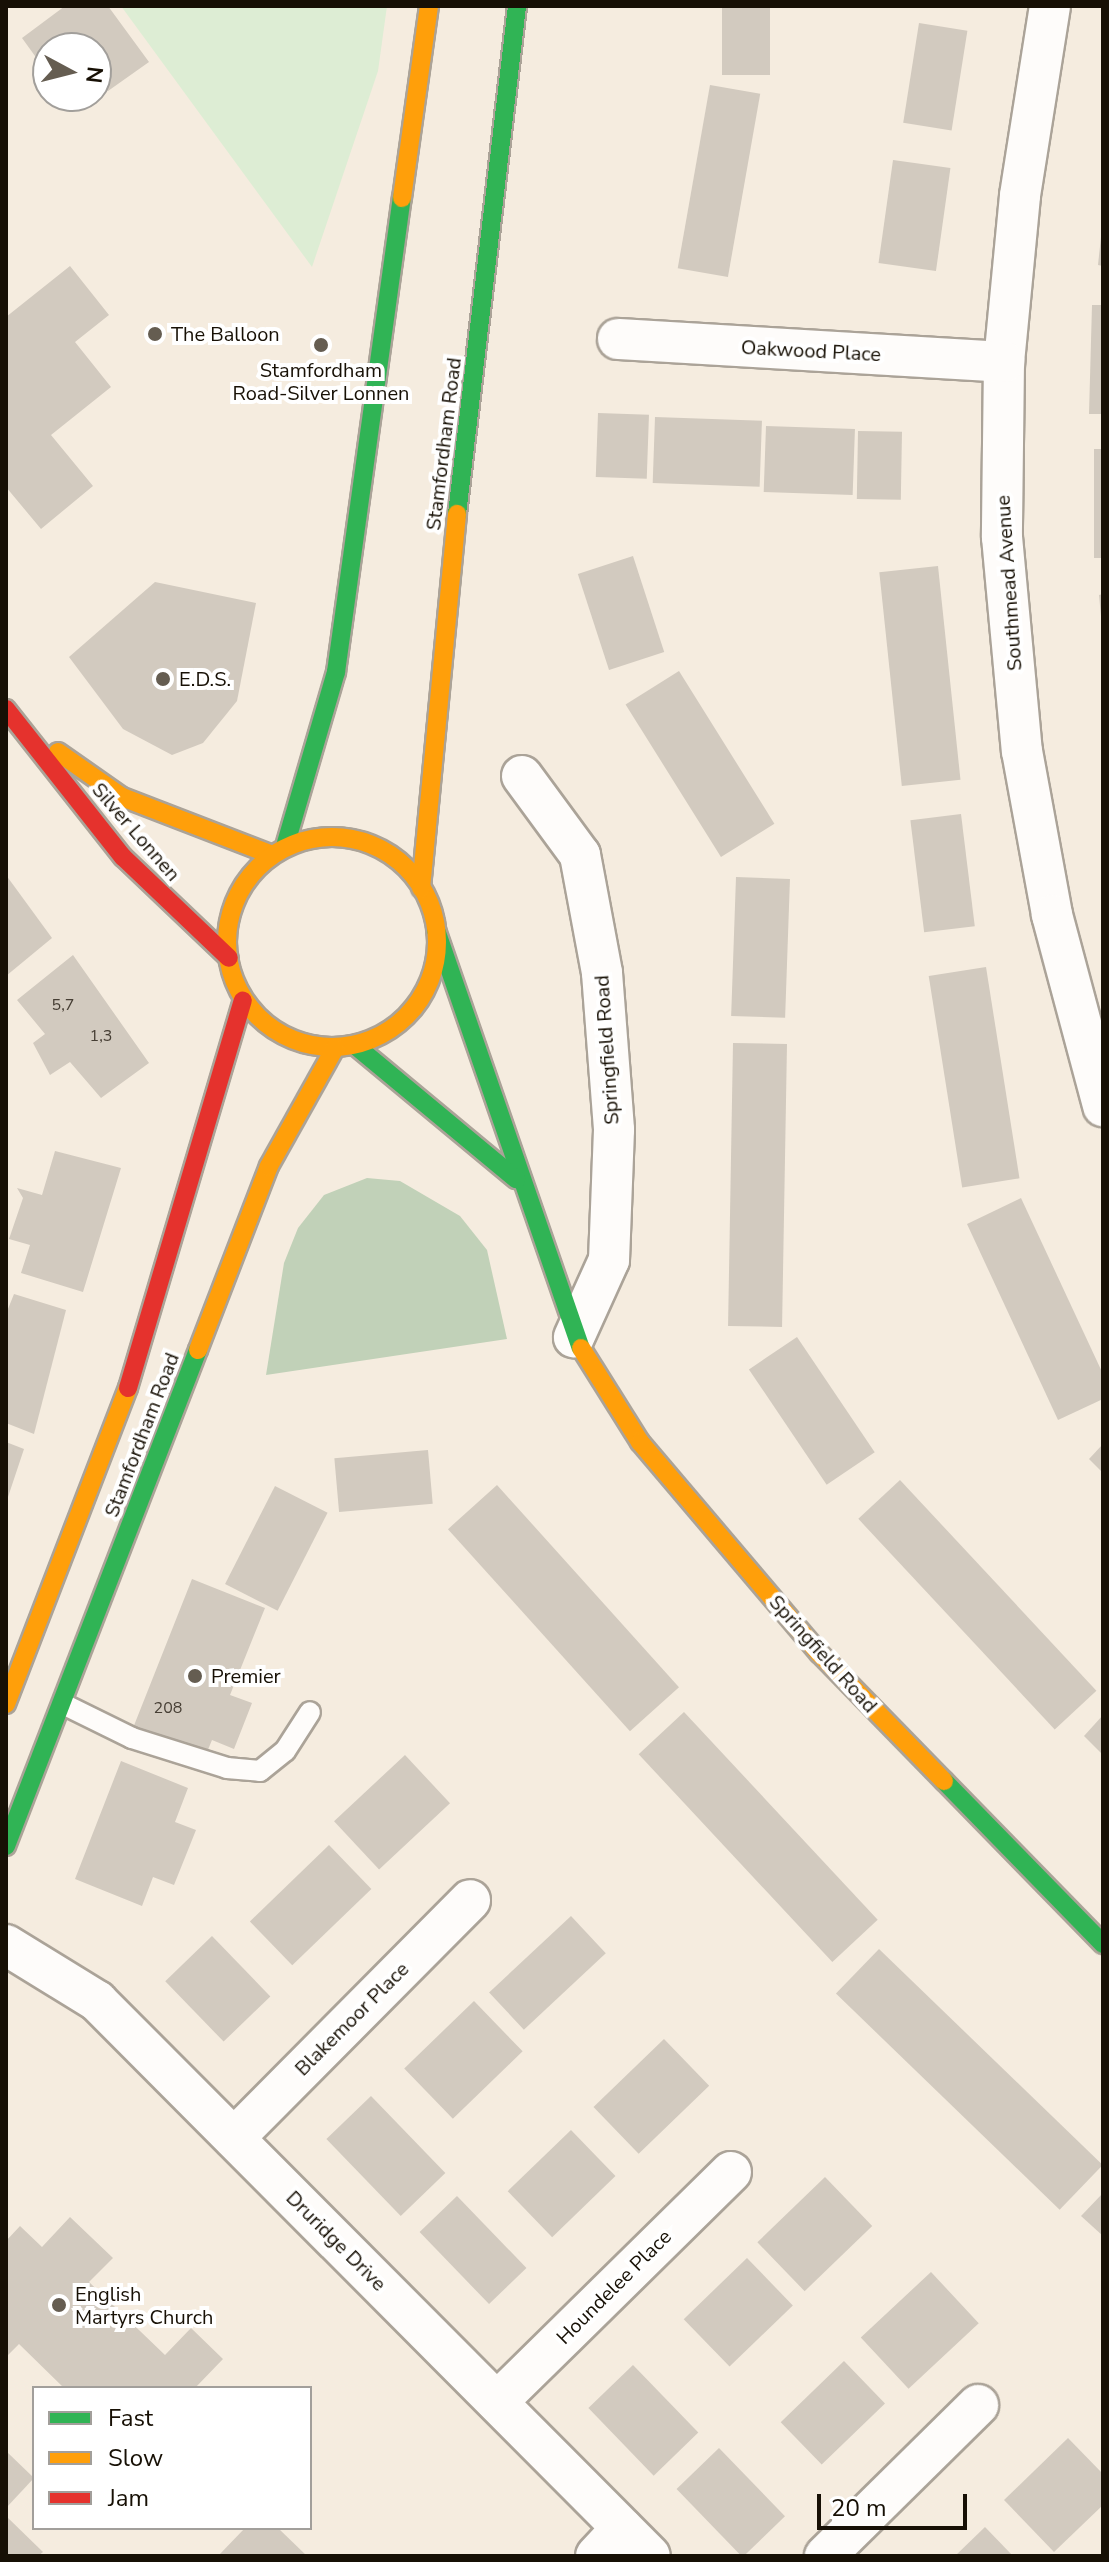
<!DOCTYPE html>
<html>
<head>
<meta charset="utf-8">
<style>
	body { margin:0 }
	#map { position:relative; width:1109px; height:2562px; overflow:hidden; background:#f5ecdf; font-family:"Nunito Sans",sans-serif }
	div>[style] { position:absolute }
	.green>* { inset:0; background:#ddedd4 }
	.forest>* { inset:0; background:#c1d1b8 }
	.building>* { inset:0; background:#d2cabf; transform-origin:0 0 }
	.roads { filter:drop-shadow(2px 0 #aba398) drop-shadow(-2px 0 #aba398) drop-shadow(0 2px #aba398) drop-shadow(0 -2px #aba398) }
	.lane>* { height:20px; margin:-10px; padding:0 10px; transform-origin:10px; border-radius:10px; background:#fefcfa }
	.street>* { height:40px; margin:-20px; padding:0 20px; transform-origin:20px; border-radius:20px; background:#fefcfa }
	.fast>* { height:18px; margin:-9px; padding:0 9px; transform-origin:9px; border-radius:9px; background:#30b455 }
	.slow>* { height:18px; margin:-9px; padding:0 9px; transform-origin:9px; border-radius:9px; background:#ff9f0a }
	.slow>.ring { margin:-9px; padding:0; box-sizing:content-box; background:none; border:18px solid #ff9f0a; border-radius:50% }
	.jam>* { height:18px; margin:-9px; padding:0 9px; transform-origin:9px; border-radius:9px; background:#e5322d }
	.dots>* { width:22px; height:22px; translate:-50% -50%; box-sizing:border-box; border:4px solid #fff; border-radius:50% }
	span { translate:-50% -50%; white-space:nowrap; text-align:center; line-height:1.15; -webkit-text-stroke:8px #fff; paint-order:stroke }
	.number-label { font-size:16px; color:#463e34 }
	.number-label span { -webkit-text-stroke-width:0 }
	.poi-label { font-size:20px; color:#171005 }
	.left { translate:0 -50%; text-align:left }
	.street-label { font-size:20px; color:#171005 }
	.frame { position:absolute; inset:0; border:8px solid #171005; pointer-events:none }
	.legend { position:absolute; left:32px; top:2386px; width:280px; height:144px; box-sizing:border-box; background:#fff; border:2px solid #a29f9b; margin:0; padding:10px 14px; list-style:none; font-size:24px; color:#171005 }
	.legend li { display:flex; align-items:center; gap:16px; height:40px }
	.legend b { width:40px; border:2px solid #a29f9b }
	.north { position:absolute; left:32px; top:32px; width:80px; height:80px; box-sizing:border-box; background:#fff; border:2px solid #a29f9b; border-radius:50%; rotate:97deg; font-size:22px; font-weight:700; line-height:32px; text-align:center; color:#171005 }
	.north::after { content:''; display:block; margin:auto; width:28px; height:36px; background:#655d51; clip-path:polygon(50% 0,100% 100%,50% 72%,0 100%) }
	.scale { position:absolute; left:817px; top:2494px; width:150px; height:36px; box-sizing:border-box; border:4px solid #171005; border-top:0; padding-left:10px; font-size:24px; line-height:28px; white-space:nowrap; color:#171005; -webkit-text-stroke:6px #fff; paint-order:stroke }
</style>
</head>
<body>
<div id="map">
	<div class="green">
		<div style="clip-path:polygon(121px 6px,387px 6px,378px 71px,312px 267px)"></div>
	</div>
	<div class="forest">
		<div style="clip-path:polygon(367px 1178px,400px 1181px,460px 1216px,487px 1250px,507px 1339px,266px 1375px,284px 1263px,298px 1228px,324px 1195px)"></div>
	</div>
	<div class="building">
		<div style="clip-path:polygon(65px 6px,108px 6px,149px 62px,108px 91px,96px 83px,96px 48px,48px 48px,48px 74px,22px 38px)"></div>
		<div style="left:722px;top:6px;width:48px;height:69px"></div>
		<div style="left:919px;top:23px;width:49px;height:101px;rotate:9deg"></div>
		<div style="left:710px;top:85px;width:51px;height:186px;rotate:10deg"></div>
		<div style="left:893px;top:160px;width:58px;height:104px;rotate:8deg"></div>
		<div style="clip-path:polygon(1101px 237px,1103px 237px,1103px 266px,1098px 265px)"></div>
		<div style="clip-path:polygon(70px 266px,109px 315px,75px 342px,111px 387px,51px 435px,93px 486px,41px 529px,6px 487px,6px 317px)"></div>
		<div style="clip-path:polygon(1092px 305px,1103px 305px,1103px 414px,1089px 414px)"></div>
		<div style="left:598px;top:413px;width:51px;height:64px;rotate:2deg"></div>
		<div style="left:655px;top:417px;width:107px;height:66px;rotate:2deg"></div>
		<div style="left:766px;top:426px;width:89px;height:66px;rotate:2deg"></div>
		<div style="left:858px;top:431px;width:44px;height:68px;rotate:1deg"></div>
		<div style="left:1094px;top:449px;width:9px;height:109px"></div>
		<div style="left:633px;top:556px;width:101px;height:58px;rotate:72deg"></div>
		<div style="left:938px;top:566px;width:215px;height:59px;rotate:84deg"></div>
		<div style="clip-path:polygon(155px 582px,256px 603px,237px 701px,203px 743px,172px 755px,123px 729px,69px 657px)"></div>
		<div style="clip-path:polygon(1103px 594px,1103px 616px,1101px 616px,1099px 595px)"></div>
		<div style="left:679px;top:671px;width:180px;height:63px;rotate:58deg"></div>
		<div style="left:961px;top:814px;width:113px;height:51px;rotate:83deg"></div>
		<div style="clip-path:polygon(6px 875px,52px 938px,6px 976px)"></div>
		<div style="left:736px;top:877px;width:54px;height:139px;rotate:2deg"></div>
		<div style="clip-path:polygon(73px 955px,149px 1063px,101px 1098px,70px 1062px,50px 1075px,33px 1043px,45px 1034px,17px 1000px)"></div>
		<div style="left:986px;top:967px;width:214px;height:58px;rotate:81deg"></div>
		<div style="left:733px;top:1043px;width:54px;height:283px;rotate:1deg"></div>
		<div style="clip-path:polygon(55px 1151px,121px 1168px,83px 1292px,21px 1273px,30px 1245px,9px 1239px,23px 1198px,17px 1188px,42px 1195px)"></div>
		<div style="clip-path:polygon(1021px 1198px,1103px 1374px,1103px 1399px,1058px 1420px,967px 1224px)"></div>
		<div style="clip-path:polygon(14px 1294px,66px 1310px,34px 1434px,6px 1423px,6px 1314px)"></div>
		<div style="left:797px;top:1337px;width:139px;height:58px;rotate:56deg"></div>
		<div style="clip-path:polygon(6px 1442px,24px 1449px,6px 1503px)"></div>
		<div style="clip-path:polygon(1103px 1444px,1103px 1473px,1089px 1459px)"></div>
		<div style="left:428px;top:1450px;width:54px;height:94px;rotate:85deg"></div>
		<div style="left:900px;top:1480px;width:288px;height:57px;rotate:47deg"></div>
		<div style="left:497px;top:1485px;width:272px;height:66px;rotate:48deg"></div>
		<div style="left:275px;top:1486px;width:59px;height:110px;rotate:27deg"></div>
		<div style="clip-path:polygon(192px 1579px,265px 1608px,230px 1695px,252px 1703px,234px 1749px,212px 1740px,205px 1757px,133px 1728px)"></div>
		<div style="left:684px;top:1712px;width:284px;height:62px;rotate:47deg"></div>
		<div style="clip-path:polygon(1103px 1715px,1103px 1755px,1084px 1736px)"></div>
		<div style="left:405px;top:1755px;width:66px;height:97px;rotate:47deg"></div>
		<div style="clip-path:polygon(121px 1761px,188px 1788px,175px 1822px,196px 1830px,174px 1885px,153px 1877px,142px 1906px,75px 1879px)"></div>
		<div style="left:329px;top:1845px;width:61px;height:110px;rotate:46deg"></div>
		<div style="left:571px;top:1916px;width:51px;height:112px;rotate:47deg"></div>
		<div style="left:212px;top:1936px;width:84px;height:65px;rotate:46deg"></div>
		<div style="left:879px;top:1949px;width:311px;height:62px;rotate:44deg"></div>
		<div style="left:474px;top:2001px;width:70px;height:97px;rotate:46deg"></div>
		<div style="left:664px;top:2039px;width:65px;height:98px;rotate:46deg"></div>
		<div style="left:371px;top:2096px;width:107px;height:62px;rotate:46deg"></div>
		<div style="left:571px;top:2130px;width:64px;height:88px;rotate:46deg"></div>
		<div style="left:825px;top:2177px;width:68px;height:94px;rotate:46deg"></div>
		<div style="clip-path:polygon(1103px 2193px,1103px 2236px,1081px 2216px)"></div>
		<div style="left:457px;top:2196px;width:100px;height:52px;rotate:46deg"></div>
		<div style="clip-path:polygon(70px 2217px,113px 2258px,89px 2282px,165px 2355px,191px 2328px,223px 2359px,195px 2388px,64px 2388px,19px 2344px,6px 2357px,6px 2241px,20px 2226px,42px 2247px)"></div>
		<div style="left:747px;top:2258px;width:66px;height:88px;rotate:46deg"></div>
		<div style="left:931px;top:2272px;width:70px;height:96px;rotate:47deg"></div>
		<div style="left:844px;top:2361px;width:59px;height:88px;rotate:46deg"></div>
		<div style="left:633px;top:2365px;width:94px;height:62px;rotate:46deg"></div>
		<div style="clip-path:polygon(1068px 2438px,1103px 2474px,1103px 2505px,1054px 2552px,1004px 2500px)"></div>
		<div style="left:719px;top:2448px;width:95px;height:59px;rotate:46deg"></div>
		<div style="clip-path:polygon(6px 2451px,34px 2478px,6px 2508px)"></div>
		<div style="clip-path:polygon(6px 2516px,43px 2552px,38px 2556px,6px 2556px)"></div>
		<div style="clip-path:polygon(985px 2527px,1013px 2556px,955px 2556px)"></div>
		<div style="clip-path:polygon(245px 2528px,278px 2528px,307px 2556px,218px 2556px)"></div>
	</div>
	<div class="roads">
		<div class="lane">
			<div style="left:63px;top:1704px;width:77px;rotate:26.2deg"></div>
			<div style="left:132px;top:1738px;width:100px;rotate:17.5deg"></div>
			<div style="left:227px;top:1768px;width:33px;rotate:5deg"></div>
			<div style="left:260px;top:1771px;width:32px;rotate:-39deg"></div>
			<div style="left:285px;top:1751px;width:46px;rotate:-57.3deg"></div>
		</div>
		<div class="street">
			<div style="left:1050px;top:6px;width:192px;rotate:99deg"></div>
			<div style="left:1020px;top:196px;width:167px;rotate:95.5deg"></div>
			<div style="left:1004px;top:362px;width:175px;rotate:90.7deg"></div>
			<div style="left:1002px;top:537px;width:215px;rotate:84.7deg"></div>
			<div style="left:1022px;top:751px;width:167px;rotate:79.6deg"></div>
			<div style="left:1052px;top:915px;width:198px;rotate:75deg"></div>
			<div style="left:618px;top:339px;width:387px;rotate:3.4deg"></div>
			<div style="left:522px;top:776px;width:98px;rotate:53.7deg"></div>
			<div style="left:580px;top:855px;width:120px;rotate:79.4deg"></div>
			<div style="left:602px;top:973px;width:157px;rotate:85.6deg"></div>
			<div style="left:614px;top:1130px;width:130px;rotate:92.2deg"></div>
			<div style="left:609px;top:1260px;width:85px;rotate:114.4deg"></div>
			<div style="left:6px;top:1945px;width:107px;rotate:31.6deg"></div>
			<div style="left:97px;top:2001px;width:783px;rotate:45.1deg"></div>
			<div style="left:234px;top:2138px;width:335px;rotate:-45.2deg"></div>
			<div style="left:497px;top:2402px;width:328px;rotate:-44.5deg"></div>
			<div style="left:596px;top:2556px;width:38px;rotate:-47deg"></div>
			<div style="left:825px;top:2556px;width:215px;rotate:-44.6deg"></div>
		</div>
		<div class="fast">
			<div style="left:457px;top:514px;width:512px;rotate:-83.26deg"></div>
			<div style="left:286px;top:843px;width:178px;rotate:-73.7deg"></div>
			<div style="left:336px;top:672px;width:479px;rotate:-82.1deg"></div>
			<div style="left:436px;top:930px;width:442px;rotate:70.9deg"></div>
			<div style="left:357px;top:1047px;width:207px;rotate:39.7deg"></div>
			<div style="left:944px;top:1781px;width:228px;rotate:45.7deg"></div>
			<div style="left:6px;top:1846px;width:532px;rotate:-68.84deg"></div>
		</div>
		<div class="slow">
			<div style="left:402px;top:198px;width:194px;rotate:-82deg"></div>
			<div style="left:58px;top:752px;width:78px;rotate:35.1deg"></div>
			<div style="left:122px;top:797px;width:159px;rotate:21.1deg"></div>
			<div class="ring" style="left:227px;top:837px;width:192px;height:192px"></div>
			<div style="left:421px;top:888px;width:376px;rotate:-84.5deg"></div>
			<div style="left:581px;top:1348px;width:111px;rotate:57.9deg"></div>
			<div style="left:640px;top:1442px;width:277px;rotate:49.7deg"></div>
			<div style="left:819px;top:1653px;width:179px;rotate:45.7deg"></div>
			<div style="left:198px;top:1350px;width:197px;rotate:-68.9deg"></div>
			<div style="left:269px;top:1166px;width:135px;rotate:-60.8deg"></div>
			<div style="left:6px;top:1704px;width:339px;rotate:-68.9deg"></div>
		</div>
		<div class="jam">
			<div style="left:6px;top:709px;width:189px;rotate:51.7deg"></div>
			<div style="left:123px;top:857px;width:146px;rotate:43.6deg"></div>
			<div style="left:128px;top:1388px;width:404px;rotate:-73.5deg"></div>
		</div>
	</div>
	<div class="dots">
		<div style="left:155px;top:334px;background:#655d51"></div>
		<div style="left:321px;top:345px;background:#655d51"></div>
		<div style="left:163px;top:679px;background:#655d51"></div>
		<div style="left:195px;top:1676px;background:#655d51"></div>
		<div style="left:59px;top:2305px;background:#655d51"></div>
	</div>
	<div class="number-label">
		<span style="left:63px;top:1005px">5,7</span>
		<span style="left:101px;top:1036px">1,3</span>
		<span style="left:168px;top:1708px">208</span>
	</div>
	<div class="poi-label">
		<span class="left" style="left:171px;top:334px">The Balloon</span>
		<span style="left:321px;top:382px">Stamfordham<br>Road-Silver Lonnen</span>
		<span class="left" style="left:179px;top:679px">E.D.S.</span>
		<span class="left" style="left:211px;top:1676px">Premier</span>
		<span class="left" style="left:75px;top:2306px">English<br>Martyrs Church</span>
	</div>
	<div class="street-label">
		<span style="left:811px;top:351px;rotate:3deg">Oakwood Place</span>
		<span style="left:444px;top:444px;rotate:-83deg">Stamfordham Road</span>
		<span style="left:1009px;top:583px;rotate:-94deg">Southmead Avenue</span>
		<span style="left:136px;top:832px;rotate:49deg">Silver Lonnen</span>
		<span style="left:607px;top:1050px;rotate:-94deg">Springfield Road</span>
		<span style="left:142px;top:1435px;rotate:-69deg">Stamfordham Road</span>
		<span style="left:823px;top:1654px;rotate:48deg">Springfield Road</span>
		<span style="left:352px;top:2019px;rotate:-45deg">Blakemoor Place</span>
		<span style="left:336px;top:2241px;rotate:45deg">Druridge Drive</span>
		<span style="left:614px;top:2287px;rotate:-45deg">Houndelee Place</span>
	</div>
	<div class="frame"></div>
	<ul class="legend">
	<li><b style="height:10px;background:#30b455"></b>Fast</li>
	<li><b style="height:10px;background:#ff9f0a"></b>Slow</li>
	<li><b style="height:10px;background:#e5322d"></b>Jam</li>
	</ul>
	<div class="north">N</div>
	<div class="scale">20 m</div>
</div>
</body>
</html>
